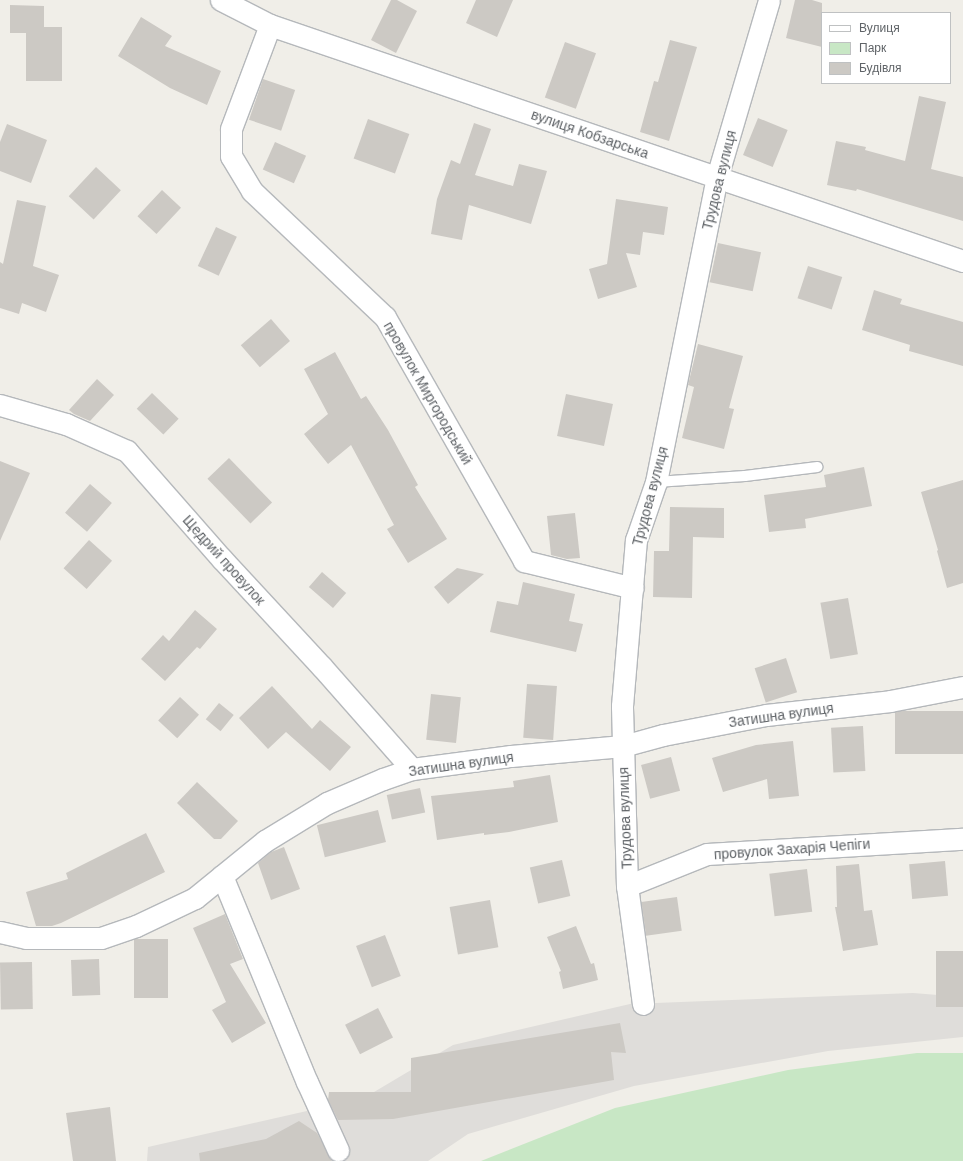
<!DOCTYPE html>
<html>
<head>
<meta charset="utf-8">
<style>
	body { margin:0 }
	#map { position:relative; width:963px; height:1161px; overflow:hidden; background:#f0eee8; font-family:"DM Sans",sans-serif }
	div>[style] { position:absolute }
	.industrial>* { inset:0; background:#dfddda }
	.green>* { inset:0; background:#c8e7c5 }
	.building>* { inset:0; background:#ccc9c4; transform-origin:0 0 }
	.roads { filter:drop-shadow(1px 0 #b5b8bb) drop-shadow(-1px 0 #b5b8bb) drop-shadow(0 1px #b5b8bb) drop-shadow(0 -1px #b5b8bb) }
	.lane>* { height:10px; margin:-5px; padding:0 5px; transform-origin:5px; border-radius:5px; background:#fff }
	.street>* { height:21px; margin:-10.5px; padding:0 10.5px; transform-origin:10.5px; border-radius:10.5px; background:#fff }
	span { translate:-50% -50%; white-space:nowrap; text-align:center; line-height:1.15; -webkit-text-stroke:3.5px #fff; paint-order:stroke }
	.street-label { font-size:14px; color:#5f6367 }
	.legend { position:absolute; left:821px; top:12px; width:130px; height:72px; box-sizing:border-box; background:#fff; border:1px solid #bfc1c2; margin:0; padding:5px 7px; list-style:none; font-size:12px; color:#5f6367 }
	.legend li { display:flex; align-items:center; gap:8px; height:20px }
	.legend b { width:20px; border:1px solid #bfc1c2 }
</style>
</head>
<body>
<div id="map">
	<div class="industrial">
		<div style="clip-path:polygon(913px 993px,963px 997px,963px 1037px,828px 1051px,634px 1086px,468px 1134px,428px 1161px,147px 1161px,148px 1147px,364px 1098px,453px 1045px,630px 1004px)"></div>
	</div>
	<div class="green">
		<div style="clip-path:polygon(917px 1053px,963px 1053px,963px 1161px,481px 1161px,615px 1108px,788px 1070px)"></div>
	</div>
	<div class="building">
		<div style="clip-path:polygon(391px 0,397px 0,417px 11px,396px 53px,371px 40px)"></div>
		<div style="clip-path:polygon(476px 0,513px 0,497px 37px,466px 23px)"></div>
		<div style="clip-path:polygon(795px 0,812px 0,822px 3px,822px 47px,786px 38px)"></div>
		<div style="clip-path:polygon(10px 5px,44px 6px,44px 27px,62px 27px,62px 81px,26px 81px,26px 33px,10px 33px)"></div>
		<div style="clip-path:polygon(141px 17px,172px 36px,165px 46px,221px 71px,207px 105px,170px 88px,118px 56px)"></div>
		<div style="clip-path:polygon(670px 40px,697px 47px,669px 141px,640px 132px,654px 81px,658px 82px)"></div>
		<div style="left:565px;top:42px;width:33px;height:59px;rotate:20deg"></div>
		<div style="left:263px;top:79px;width:34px;height:43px;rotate:19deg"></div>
		<div style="clip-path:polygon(919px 96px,946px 102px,931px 169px,963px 177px,963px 221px,857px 189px,856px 191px,827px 185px,836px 141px,866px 147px,865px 150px,905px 161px)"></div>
		<div style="left:758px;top:118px;width:32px;height:40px;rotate:22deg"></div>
		<div style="left:368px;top:119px;width:44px;height:42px;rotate:20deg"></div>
		<div style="clip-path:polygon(474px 123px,491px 129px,475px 175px,513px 186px,519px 164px,547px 171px,531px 224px,469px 205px,462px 240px,431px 234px,437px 199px,451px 160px,460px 164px)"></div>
		<div style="clip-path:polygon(7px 124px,47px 140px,31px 183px,0 171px,0 142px)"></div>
		<div style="left:275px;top:142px;width:34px;height:30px;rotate:24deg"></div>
		<div style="left:96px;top:167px;width:34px;height:40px;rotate:43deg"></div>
		<div style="left:162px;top:190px;width:26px;height:36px;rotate:43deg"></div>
		<div style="clip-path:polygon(616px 199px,668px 207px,664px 235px,643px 232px,640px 255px,626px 253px,637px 287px,598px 299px,589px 269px,607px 264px)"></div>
		<div style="clip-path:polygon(17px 200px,46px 206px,33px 266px,59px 275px,46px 312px,22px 303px,19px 314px,0 308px,0 262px,3px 264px)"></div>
		<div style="left:216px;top:227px;width:23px;height:43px;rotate:25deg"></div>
		<div style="left:718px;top:243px;width:44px;height:40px;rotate:12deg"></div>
		<div style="left:808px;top:266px;width:36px;height:34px;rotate:18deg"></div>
		<div style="clip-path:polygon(874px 290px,902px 299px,900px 304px,963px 322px,963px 366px,909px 351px,910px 345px,862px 330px)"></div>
		<div style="left:271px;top:319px;width:29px;height:40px;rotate:49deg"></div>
		<div style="clip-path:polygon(698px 344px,743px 356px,729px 408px,734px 409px,724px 449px,682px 438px,694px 387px,688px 385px)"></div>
		<div style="clip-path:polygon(335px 352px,361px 399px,366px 396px,388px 430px,418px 485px,415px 487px,447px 539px,408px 563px,387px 529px,394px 525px,351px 445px,328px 464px,304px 434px,328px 414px,304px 369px)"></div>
		<div style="clip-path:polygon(97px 379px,114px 395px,90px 421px,74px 414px,69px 410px)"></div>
		<div style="left:152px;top:393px;width:37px;height:22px;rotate:44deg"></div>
		<div style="left:566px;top:394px;width:48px;height:43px;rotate:12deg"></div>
		<div style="left:229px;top:458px;width:62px;height:30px;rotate:46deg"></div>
		<div style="clip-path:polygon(0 461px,30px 473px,0 541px)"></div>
		<div style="clip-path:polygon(864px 467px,872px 506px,805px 519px,806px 528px,769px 532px,764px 495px,826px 487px,824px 475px)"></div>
		<div style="clip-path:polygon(963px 480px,963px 583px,947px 588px,937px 551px,938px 550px,921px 492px)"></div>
		<div style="left:90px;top:484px;width:29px;height:38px;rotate:41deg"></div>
		<div style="clip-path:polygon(670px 507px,724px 508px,724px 538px,693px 537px,692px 598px,653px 597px,654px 551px,669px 551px)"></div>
		<div style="clip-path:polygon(575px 513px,580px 558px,567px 559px,551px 555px,547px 516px)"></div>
		<div style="left:89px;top:540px;width:31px;height:38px;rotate:42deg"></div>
		<div style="clip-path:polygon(457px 568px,484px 574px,448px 604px,434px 587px)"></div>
		<div style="left:322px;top:572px;width:32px;height:20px;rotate:41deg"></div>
		<div style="clip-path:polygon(523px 582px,575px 594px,569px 621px,583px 624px,576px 652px,490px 632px,497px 601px,518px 605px)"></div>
		<div style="left:848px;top:598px;width:57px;height:28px;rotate:80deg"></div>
		<div style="clip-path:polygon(195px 610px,217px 629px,200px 649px,197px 647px,165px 681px,141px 659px,163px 635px,169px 641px)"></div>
		<div style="left:786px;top:658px;width:36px;height:33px;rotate:72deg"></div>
		<div style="left:527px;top:684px;width:30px;height:54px;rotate:4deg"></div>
		<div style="clip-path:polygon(272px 686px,312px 729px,320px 720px,351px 747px,330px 771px,286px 732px,268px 749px,239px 718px)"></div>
		<div style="left:431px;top:694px;width:30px;height:46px;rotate:6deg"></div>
		<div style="left:180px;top:697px;width:26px;height:32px;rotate:43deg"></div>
		<div style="left:219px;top:703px;width:19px;height:21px;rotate:39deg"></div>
		<div style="left:963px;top:711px;width:43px;height:68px;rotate:90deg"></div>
		<div style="left:863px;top:726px;width:45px;height:32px;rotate:87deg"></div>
		<div style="clip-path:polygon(793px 741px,799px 796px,769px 799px,767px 779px,723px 792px,712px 758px,756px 745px)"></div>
		<div style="left:671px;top:757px;width:35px;height:31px;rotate:75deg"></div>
		<div style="clip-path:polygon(550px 775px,558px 822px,509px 832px,484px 835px,484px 833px,437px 840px,431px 796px,514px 787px,513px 781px)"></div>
		<div style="clip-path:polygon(197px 782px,238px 821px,221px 839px,214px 839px,177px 803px)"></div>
		<div style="left:420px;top:788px;width:25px;height:34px;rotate:78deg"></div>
		<div style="left:378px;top:810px;width:33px;height:63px;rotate:76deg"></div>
		<div style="clip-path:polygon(146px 833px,165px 872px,61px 923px,52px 926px,36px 926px,26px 892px,68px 879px,66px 873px)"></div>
		<div style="clip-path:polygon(284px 847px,300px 889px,271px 900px,258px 863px,271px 852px)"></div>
		<div style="left:562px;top:860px;width:37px;height:33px;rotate:77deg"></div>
		<div style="left:945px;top:861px;width:35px;height:36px;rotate:85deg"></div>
		<div style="clip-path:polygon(859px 864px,864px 911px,872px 910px,878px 945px,843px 951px,835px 907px,837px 907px,836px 866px)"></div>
		<div style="left:807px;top:869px;width:43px;height:38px;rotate:83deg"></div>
		<div style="left:677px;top:897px;width:34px;height:36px;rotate:82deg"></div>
		<div style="left:490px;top:900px;width:48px;height:41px;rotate:80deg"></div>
		<div style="clip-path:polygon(225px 914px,243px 959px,230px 964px,266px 1023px,232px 1043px,212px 1010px,226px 1002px,193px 928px)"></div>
		<div style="clip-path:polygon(576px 926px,591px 964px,594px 963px,598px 980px,563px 989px,559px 972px,561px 971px,547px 937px)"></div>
		<div style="left:385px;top:935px;width:44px;height:31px;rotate:69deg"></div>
		<div style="left:134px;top:939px;width:34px;height:59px"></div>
		<div style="left:963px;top:951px;width:56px;height:27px;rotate:90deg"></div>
		<div style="left:99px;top:959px;width:36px;height:28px;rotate:88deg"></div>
		<div style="left:32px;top:962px;width:47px;height:32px;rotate:89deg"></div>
		<div style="left:378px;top:1008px;width:33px;height:37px;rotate:63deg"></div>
		<div style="clip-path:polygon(620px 1023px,626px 1053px,611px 1052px,614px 1080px,393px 1119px,338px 1120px,328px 1100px,329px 1092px,411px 1092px,411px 1058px)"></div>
		<div style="clip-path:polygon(110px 1107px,116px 1161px,73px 1161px,66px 1113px)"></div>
		<div style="clip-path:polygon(299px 1121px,317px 1133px,332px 1161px,200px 1161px,199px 1153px,266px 1139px)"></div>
	</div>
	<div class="roads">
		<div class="lane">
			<div style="left:656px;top:482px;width:89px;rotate:-3.9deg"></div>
			<div style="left:745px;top:476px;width:73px;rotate:-7.1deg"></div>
		</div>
		<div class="street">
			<div style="left:221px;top:0;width:55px;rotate:27deg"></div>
			<div style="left:270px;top:25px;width:732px;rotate:18.81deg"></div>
			<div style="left:270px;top:25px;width:111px;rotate:110.6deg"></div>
			<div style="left:231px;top:129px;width:27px;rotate:90deg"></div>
			<div style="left:231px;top:156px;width:41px;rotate:59deg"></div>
			<div style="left:252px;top:191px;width:183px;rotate:43.5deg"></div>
			<div style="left:385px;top:317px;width:281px;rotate:60.3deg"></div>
			<div style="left:524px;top:561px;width:112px;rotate:13.9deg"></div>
			<div style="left:0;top:405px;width:69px;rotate:16.1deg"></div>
			<div style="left:66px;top:424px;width:67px;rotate:23.9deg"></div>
			<div style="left:127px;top:451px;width:144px;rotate:48.7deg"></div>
			<div style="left:222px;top:559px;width:147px;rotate:47.2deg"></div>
			<div style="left:322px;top:667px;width:136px;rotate:48.6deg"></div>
			<div style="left:222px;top:876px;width:223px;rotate:67.6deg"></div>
			<div style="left:307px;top:1082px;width:75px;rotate:65.5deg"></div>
			<div style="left:627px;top:886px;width:86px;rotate:-21.8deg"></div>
			<div style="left:707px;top:854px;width:256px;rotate:-3.4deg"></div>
			<div style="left:0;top:932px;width:27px;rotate:13deg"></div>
			<div style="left:26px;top:938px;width:75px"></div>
			<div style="left:101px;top:938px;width:37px;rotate:-19deg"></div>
			<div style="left:136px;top:926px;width:65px;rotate:-25.4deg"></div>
			<div style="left:195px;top:898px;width:90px;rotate:-39.2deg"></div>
			<div style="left:265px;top:841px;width:73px;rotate:-31.5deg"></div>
			<div style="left:327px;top:803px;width:61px;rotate:-23.2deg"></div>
			<div style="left:383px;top:779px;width:31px;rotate:-19deg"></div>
			<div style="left:412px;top:769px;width:100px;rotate:-7.5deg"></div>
			<div style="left:511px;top:756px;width:112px;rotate:-5.1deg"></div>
			<div style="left:623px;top:746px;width:41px;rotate:-15.4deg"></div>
			<div style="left:663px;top:735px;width:105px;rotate:-11deg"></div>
			<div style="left:766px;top:715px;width:125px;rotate:-6.4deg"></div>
			<div style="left:890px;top:701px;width:74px;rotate:-10.9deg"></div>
			<div style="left:643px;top:1004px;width:119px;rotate:-97.7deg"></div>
			<div style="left:627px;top:886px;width:180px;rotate:-91.6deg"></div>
			<div style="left:622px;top:706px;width:167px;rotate:-85.2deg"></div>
			<div style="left:636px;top:540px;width:61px;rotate:-71deg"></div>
			<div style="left:656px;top:482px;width:311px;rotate:-78.7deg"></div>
			<div style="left:717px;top:177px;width:184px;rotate:-73.6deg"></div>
		</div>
	</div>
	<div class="street-label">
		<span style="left:590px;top:134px;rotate:19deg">вулиця Кобзарська</span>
		<span style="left:719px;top:180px;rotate:-76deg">Трудова вулиця</span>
		<span style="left:428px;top:393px;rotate:60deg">провулок Миргородський</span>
		<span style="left:650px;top:496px;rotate:-75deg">Трудова вулиця</span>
		<span style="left:224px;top:560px;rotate:48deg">Щедрий провулок</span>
		<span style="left:781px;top:715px;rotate:-8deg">Затишна вулиця</span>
		<span style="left:461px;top:764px;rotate:-8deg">Затишна вулиця</span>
		<span style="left:625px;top:818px;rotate:-92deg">Трудова вулиця</span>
		<span style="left:792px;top:849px;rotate:-4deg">провулок Захарія Чепіги</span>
	</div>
	<ul class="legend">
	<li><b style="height:5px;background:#fff"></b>Вулиця</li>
	<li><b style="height:11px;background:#c8e7c5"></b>Парк</li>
	<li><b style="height:11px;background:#ccc9c4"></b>Будівля</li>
	</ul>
</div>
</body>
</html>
